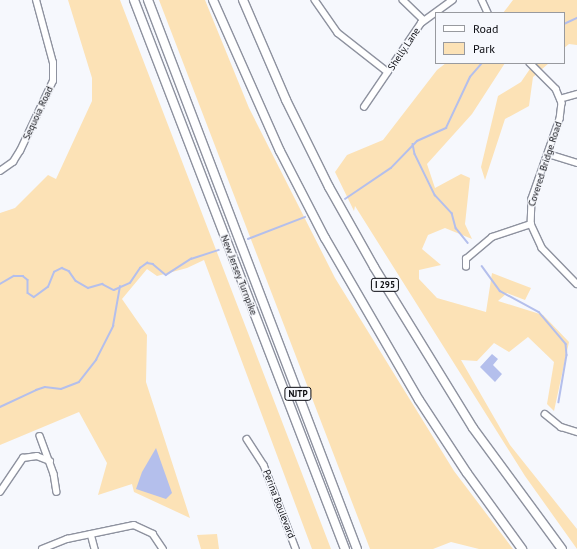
<!DOCTYPE html>
<html>
<head>
<meta charset="utf-8">
<style>
	body { margin:0 }
	#map { position:relative; width:577px; height:549px; overflow:hidden; background:#f6f8fd; font-family:"PT Sans",sans-serif }
	div>[style] { position:absolute }
	.green>* { inset:0; background:#fce2b6 }
	.water>* { inset:0; background:#b4bfec }
	.stream>* { height:1.5px; margin:-0.75px; padding:0 0.75px; transform-origin:0.75px; border-radius:0.75px; background:#b4bfec }
	.roads { filter:drop-shadow(1px 0 #8e929f) drop-shadow(-1px 0 #8e929f) drop-shadow(0 1px #8e929f) drop-shadow(0 -1px #8e929f) }
	.minor>* { height:5.5px; margin:-2.75px; padding:0 2.75px; transform-origin:2.75px; border-radius:2.75px; background:#fff }
	.highway>* { height:8px; margin:-4px; padding:0 4px; transform-origin:4px; border-radius:4px; background:#fff }
	span { translate:-50% -50%; white-space:nowrap; text-align:center; line-height:1.15; -webkit-text-stroke:3px #f6f8fd; paint-order:stroke }
	.shield-label span { padding:1px 3px; background:#f6f8fd; border:1px solid; border-radius:3px; -webkit-text-stroke-width:0 }
	.shield-label { font-size:9px; color:#0b0c11; font-weight:700 }
	.street-label { font-size:10px; color:#0b0c11 }
	.legend { position:absolute; left:435px; top:12px; width:130px; height:52px; box-sizing:border-box; background:#f6f8fd; border:1px solid #989a9f; margin:0; padding:5px 7px; list-style:none; font-size:12px; color:#0b0c11 }
	.legend li { display:flex; align-items:center; gap:8px; height:20px }
	.legend b { width:20px; border:1px solid #989a9f }
</style>
</head>
<body>
<div id="map">
	<div class="green">
		<div style="clip-path:polygon(68px 0,120px 0,331px 549px,312px 549px,204px 260px,187px 268px,157px 276px,147px 269px,122px 299px,147px 335px,146px 382px,190px 518px,134px 492px,132px 484px,98px 495px,107px 463px,79px 412px,0 445px,0 213px,15px 208px,48px 175px,56px 179px,92px 101px,92px 78px)"></div>
		<div style="clip-path:polygon(159px 0,205px 0,249px 108px,335px 278px,454px 471px,513px 549px,479px 549px,451px 542px,433px 549px,370px 549px)"></div>
		<div style="clip-path:polygon(513px 0,577px 0,577px 45px,569px 44px,564px 48px,564px 13px,503px 13px)"></div>
		<div style="clip-path:polygon(446px 63px,505px 63px,472px 114px,427px 164px,435px 188px,461px 174px,470px 178px,465px 224px,472px 239px,445px 228px,428px 235px,422px 249px,441px 265px,419px 270px,419px 279px,437px 298px,486px 312px,492px 273px,531px 288px,525px 300px,507px 293px,498px 301px,543px 315px,569px 342px,554px 411px,547px 404px,554px 362px,528px 337px,509px 352px,494px 343px,477px 361px,461px 360px,510px 445px,577px 529px,577px 549px,525px 476px,355px 206px,354px 211px,335px 172px,347px 155px,383px 140px,437px 70px)"></div>
		<div style="clip-path:polygon(534px 63px,549px 63px,533px 77px,529px 106px,505px 119px,485px 180px,481px 167px,498px 96px,521px 82px)"></div>
		<div style="clip-path:polygon(217px 534px,219px 549px,201px 549px,197px 535px)"></div>
	</div>
	<div class="water">
		<div style="clip-path:polygon(492px 354px,498px 359px,493px 365px,502px 374px,495px 382px,480px 367px)"></div>
		<div style="clip-path:polygon(156px 448px,172px 493px,166px 499px,136px 489px,142px 472px)"></div>
	</div>
	<div class="stream">
		<div style="left:564px;top:24px;width:14px;rotate:-25deg"></div>
		<div style="left:413px;top:144px;width:10px;rotate:79deg"></div>
		<div style="left:415px;top:154px;width:46px;rotate:64deg"></div>
		<div style="left:435px;top:195px;width:25px;rotate:47deg"></div>
		<div style="left:452px;top:213px;width:16px;rotate:75deg"></div>
		<div style="left:456px;top:228px;width:19px;rotate:51deg"></div>
		<div style="left:345px;top:199px;width:55px;rotate:-34deg"></div>
		<div style="left:391px;top:168px;width:37px;rotate:-46deg"></div>
		<div style="left:417px;top:141px;width:32px;rotate:-24deg"></div>
		<div style="left:446px;top:128px;width:56px;rotate:-64.8deg"></div>
		<div style="left:470px;top:77px;width:18px;rotate:-49deg"></div>
		<div style="left:248px;top:239px;width:61px;rotate:-21.1deg"></div>
		<div style="left:482px;top:266px;width:31px;rotate:54deg"></div>
		<div style="left:500px;top:291px;width:44px;rotate:28.3deg"></div>
		<div style="left:539px;top:312px;width:42px;rotate:49.8deg"></div>
		<div style="left:566px;top:344px;width:11px;rotate:85deg"></div>
		<div style="left:567px;top:355px;width:48px;rotate:99.7deg"></div>
		<div style="left:0;top:284px;width:16px;rotate:-30deg"></div>
		<div style="left:14px;top:276px;width:9px"></div>
		<div style="left:23px;top:276px;width:6px;rotate:39deg"></div>
		<div style="left:28px;top:280px;width:13px;rotate:90deg"></div>
		<div style="left:28px;top:293px;width:7px;rotate:34deg"></div>
		<div style="left:34px;top:297px;width:17px;rotate:-36deg"></div>
		<div style="left:48px;top:287px;width:16px;rotate:-68deg"></div>
		<div style="left:54px;top:272px;width:9px;rotate:-27deg"></div>
		<div style="left:62px;top:268px;width:8px;rotate:23deg"></div>
		<div style="left:69px;top:271px;width:12px;rotate:55deg"></div>
		<div style="left:76px;top:281px;width:14px;rotate:30deg"></div>
		<div style="left:88px;top:288px;width:15px;rotate:-16deg"></div>
		<div style="left:102px;top:284px;width:13px;rotate:27deg"></div>
		<div style="left:114px;top:290px;width:17px;rotate:-24deg"></div>
		<div style="left:130px;top:283px;width:18px;rotate:-56deg"></div>
		<div style="left:140px;top:268px;width:9px;rotate:-36deg"></div>
		<div style="left:147px;top:263px;width:6px;rotate:9deg"></div>
		<div style="left:153px;top:264px;width:17px;rotate:40deg"></div>
		<div style="left:166px;top:275px;width:30px;rotate:-33deg"></div>
		<div style="left:191px;top:259px;width:29px;rotate:-18deg"></div>
		<div style="left:0;top:407px;width:40px;rotate:-25deg"></div>
		<div style="left:36px;top:390px;width:9px;rotate:-18deg"></div>
		<div style="left:45px;top:387px;width:16px;rotate:7deg"></div>
		<div style="left:61px;top:389px;width:19px;rotate:-21deg"></div>
		<div style="left:79px;top:382px;width:28px;rotate:-52deg"></div>
		<div style="left:96px;top:360px;width:38px;rotate:-63deg"></div>
		<div style="left:113px;top:326px;width:40px;rotate:-80deg"></div>
	</div>
	<div class="roads">
		<div class="minor">
			<div style="left:315px;top:0;width:40px;rotate:55.1deg"></div>
			<div style="left:338px;top:33px;width:63px;rotate:38deg"></div>
			<div style="left:403px;top:0;width:29px;rotate:44deg"></div>
			<div style="left:482px;top:0;width:14px;rotate:65deg"></div>
			<div style="left:530px;top:63px;width:37px;rotate:45deg"></div>
			<div style="left:556px;top:89px;width:15px;rotate:67deg"></div>
			<div style="left:562px;top:103px;width:16px;rotate:97deg"></div>
			<div style="left:560px;top:119px;width:85px;rotate:109.3deg"></div>
			<div style="left:532px;top:199px;width:25px;rotate:92deg"></div>
			<div style="left:531px;top:224px;width:26px;rotate:65deg"></div>
			<div style="left:542px;top:248px;width:50px;rotate:45.8deg"></div>
			<div style="left:560px;top:99px;width:18px;rotate:-16deg"></div>
			<div style="left:364px;top:107px;width:102px;rotate:-55.8deg"></div>
			<div style="left:421px;top:23px;width:39px;rotate:-36deg"></div>
			<div style="left:548px;top:154px;width:30px;rotate:17deg"></div>
			<div style="left:0;top:171px;width:16px;rotate:-35deg"></div>
			<div style="left:13px;top:162px;width:13px;rotate:-58deg"></div>
			<div style="left:20px;top:151px;width:77px;rotate:-64.8deg"></div>
			<div style="left:53px;top:81px;width:18px;rotate:-90deg"></div>
			<div style="left:53px;top:63px;width:65px;rotate:-105.1deg"></div>
			<div style="left:466px;top:267px;width:8px;rotate:-90deg"></div>
			<div style="left:466px;top:259px;width:34px;rotate:-40deg"></div>
			<div style="left:492px;top:237px;width:41px;rotate:-18.4deg"></div>
			<div style="left:545px;top:414px;width:21px;rotate:39deg"></div>
			<div style="left:561px;top:427px;width:17px;rotate:17deg"></div>
			<div style="left:40px;top:436px;width:40px;rotate:69.8deg"></div>
			<div style="left:54px;top:474px;width:18px;rotate:81deg"></div>
			<div style="left:247px;top:439px;width:31px;rotate:57deg"></div>
			<div style="left:264px;top:465px;width:90px;rotate:69.1deg"></div>
			<div style="left:0;top:492px;width:41px;rotate:-55.9deg"></div>
			<div style="left:23px;top:458px;width:14px;rotate:-8deg"></div>
			<div style="left:37px;top:456px;width:14px;rotate:21deg"></div>
			<div style="left:91px;top:534px;width:16px;rotate:75deg"></div>
			<div style="left:42px;top:549px;width:27px;rotate:-22deg"></div>
			<div style="left:67px;top:539px;width:68px;rotate:-11.8deg"></div>
			<div style="left:134px;top:525px;width:21px;rotate:25deg"></div>
			<div style="left:153px;top:534px;width:18px;rotate:56deg"></div>
		</div>
		<div class="highway">
			<div style="left:134px;top:0;width:588px;rotate:68.98deg"></div>
			<div style="left:148px;top:0;width:587px;rotate:69.16deg"></div>
			<div style="left:213px;top:0;width:165px;rotate:66.1deg"></div>
			<div style="left:280px;top:151px;width:98px;rotate:62.7deg"></div>
			<div style="left:325px;top:238px;width:187px;rotate:59.9deg"></div>
			<div style="left:419px;top:400px;width:87px;rotate:56.7deg"></div>
			<div style="left:467px;top:473px;width:94px;rotate:54.1deg"></div>
			<div style="left:243px;top:0;width:109px;rotate:66.7deg"></div>
			<div style="left:286px;top:100px;width:97px;rotate:63.7deg"></div>
			<div style="left:329px;top:187px;width:92px;rotate:60.6deg"></div>
			<div style="left:374px;top:267px;width:189px;rotate:58.4deg"></div>
			<div style="left:473px;top:428px;width:150px;rotate:53.7deg"></div>
		</div>
	</div>
	<div class="shield-label">
		<span style="left:385px;top:285px">I 295</span>
		<span style="left:298px;top:394px">NJTP</span>
	</div>
	<div class="street-label">
		<span style="left:404px;top:49px;rotate:-56deg">Shelly Lane</span>
		<span style="left:38px;top:113px;rotate:-65deg">Sequoia Road</span>
		<span style="left:545px;top:164px;rotate:-72deg">Covered Bridge Road</span>
		<span style="left:239px;top:275px;rotate:69deg">New Jersey Turnpike</span>
		<span style="left:279px;top:504px;rotate:69deg">Perina Boulevard</span>
	</div>
	<ul class="legend">
	<li><b style="height:5px;background:#fff"></b>Road</li>
	<li><b style="height:11px;background:#fce2b6"></b>Park</li>
	</ul>
</div>
</body>
</html>
